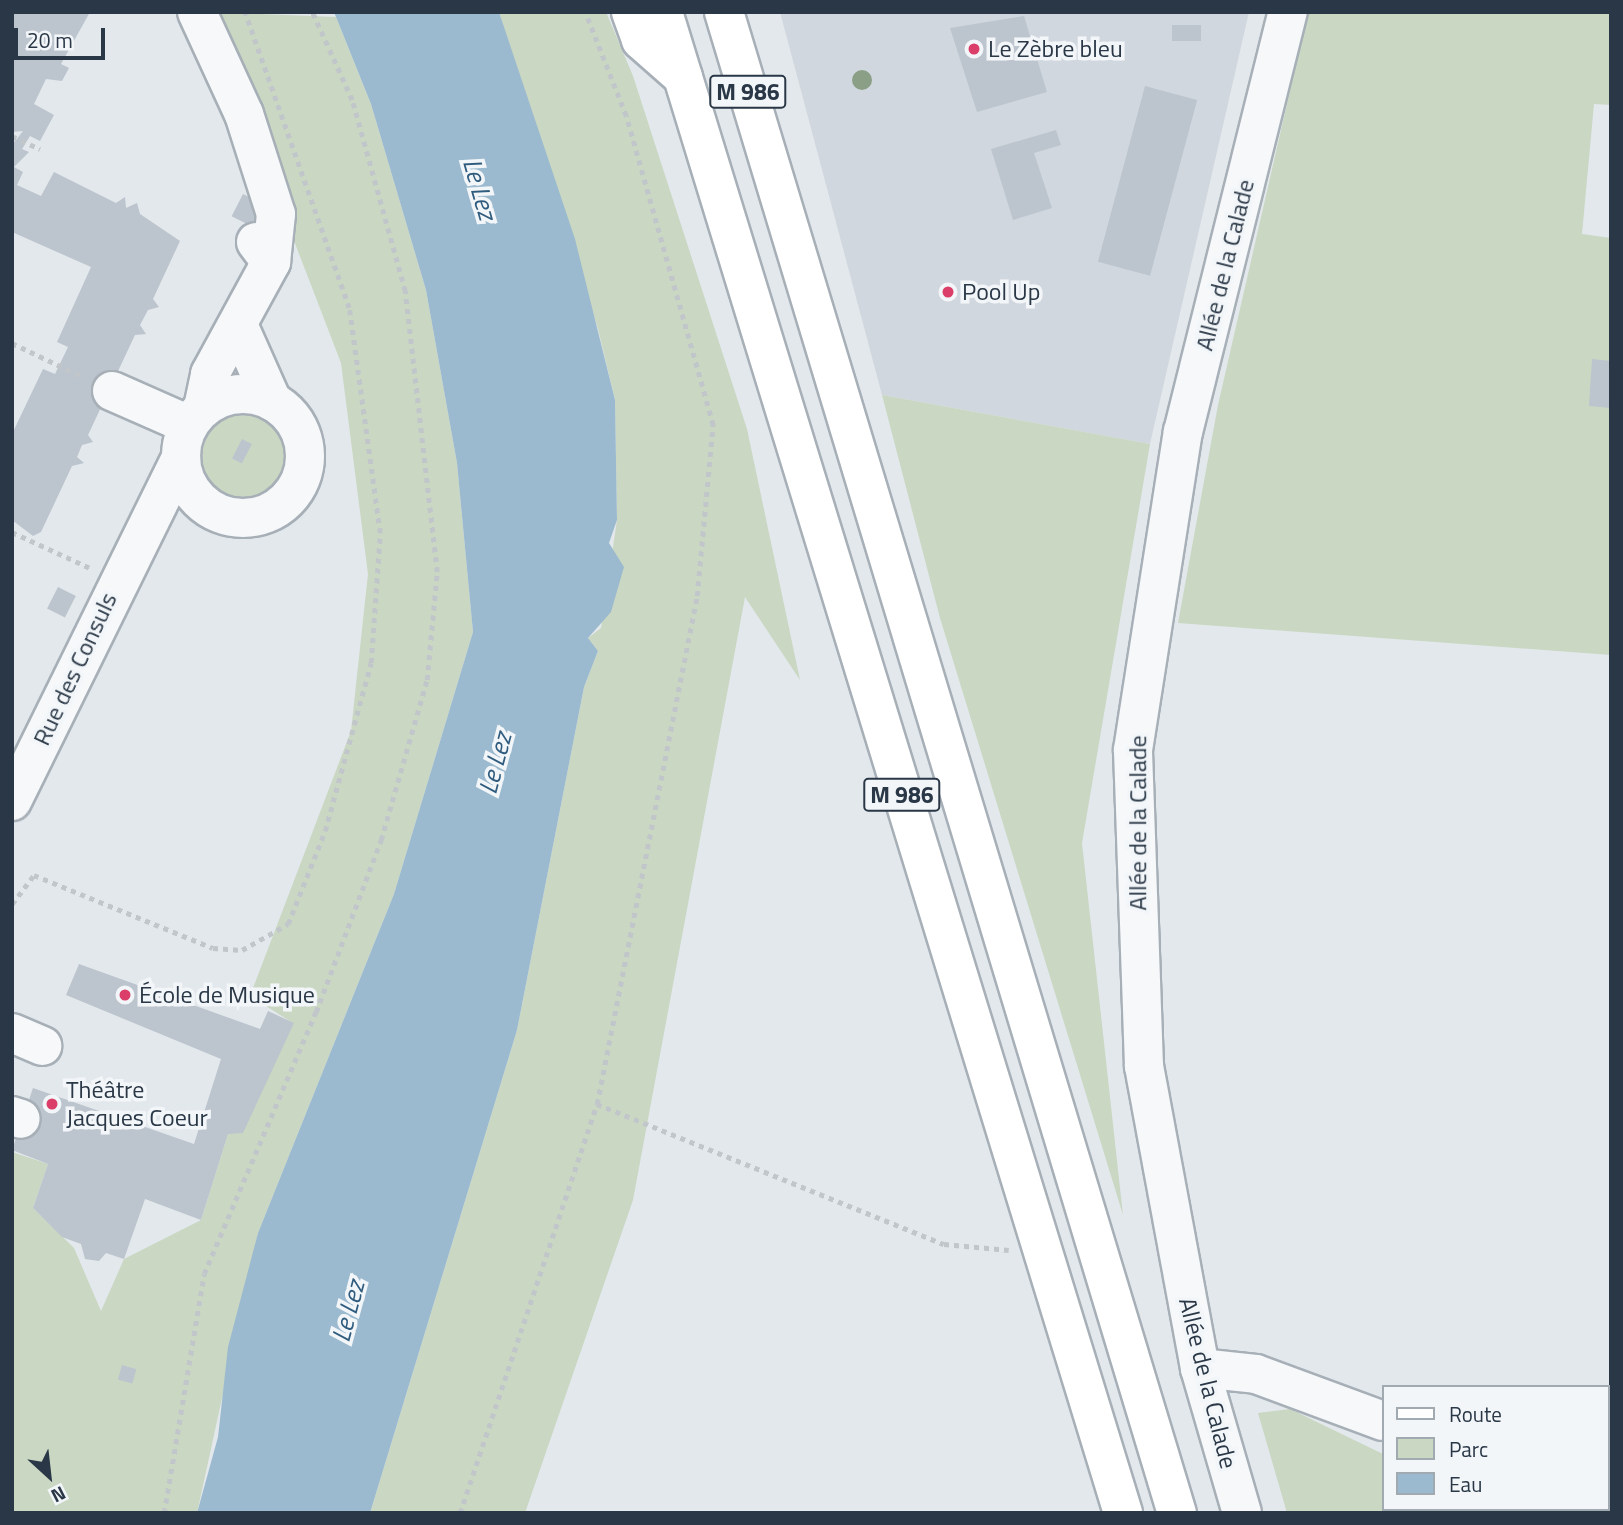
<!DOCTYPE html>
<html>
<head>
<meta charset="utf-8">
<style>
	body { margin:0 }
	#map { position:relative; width:1623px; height:1525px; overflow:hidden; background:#e3e8ec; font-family:"Titillium Web",sans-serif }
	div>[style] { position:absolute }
	.built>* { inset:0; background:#d1d7de }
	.green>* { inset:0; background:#cad7c3 }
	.round { border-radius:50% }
	.water>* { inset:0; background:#9bbacf }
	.building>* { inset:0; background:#bcc4cd; transform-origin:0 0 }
	.path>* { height:4.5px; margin-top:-2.25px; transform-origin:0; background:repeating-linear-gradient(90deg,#c1c6cb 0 5px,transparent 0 10px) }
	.roads { filter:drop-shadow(2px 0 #a7afb7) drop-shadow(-2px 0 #a7afb7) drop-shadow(0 2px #a7afb7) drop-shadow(0 -2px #a7afb7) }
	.minor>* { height:38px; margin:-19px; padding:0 19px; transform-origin:19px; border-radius:19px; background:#f6f8fa }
	.minor>.ring { margin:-19px; padding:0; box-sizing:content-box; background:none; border:38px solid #f6f8fa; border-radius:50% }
	.major>* { height:38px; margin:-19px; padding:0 19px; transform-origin:19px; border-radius:19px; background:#fff }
	.trees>* { width:20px; height:20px; margin:-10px; border-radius:50%; background:#8b9f87 }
	.dots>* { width:19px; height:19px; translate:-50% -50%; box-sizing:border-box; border:4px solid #f3f6f9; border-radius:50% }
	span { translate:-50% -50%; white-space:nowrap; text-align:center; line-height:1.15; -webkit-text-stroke:7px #f3f6f9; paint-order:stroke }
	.shield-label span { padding:2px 5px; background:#f3f6f9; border:2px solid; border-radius:5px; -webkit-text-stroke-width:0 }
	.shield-label { font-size:23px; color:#293746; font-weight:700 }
	.poi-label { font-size:24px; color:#293746 }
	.left { translate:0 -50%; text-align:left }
	.street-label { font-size:24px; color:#293746 }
	.water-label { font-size:26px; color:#2f5c7e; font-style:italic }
	.frame { position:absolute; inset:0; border:14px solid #293746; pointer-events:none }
	.legend { position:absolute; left:1382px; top:1385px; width:228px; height:126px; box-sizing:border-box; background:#f3f6f9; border:2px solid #a2aab1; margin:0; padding:9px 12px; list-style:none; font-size:21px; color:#293746 }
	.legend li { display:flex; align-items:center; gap:14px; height:35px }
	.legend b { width:35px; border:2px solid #a2aab1 }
	.north { position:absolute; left:14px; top:1441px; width:70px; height:70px; -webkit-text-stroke:5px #f3f6f9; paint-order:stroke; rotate:153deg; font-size:19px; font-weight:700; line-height:28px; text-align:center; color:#293746 }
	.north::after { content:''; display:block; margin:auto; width:24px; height:32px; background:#293746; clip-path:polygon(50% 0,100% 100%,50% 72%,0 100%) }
	.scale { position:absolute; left:14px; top:28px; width:91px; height:32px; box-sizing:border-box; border:4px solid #293746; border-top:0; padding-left:9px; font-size:21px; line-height:24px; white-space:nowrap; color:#293746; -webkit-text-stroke:5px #f3f6f9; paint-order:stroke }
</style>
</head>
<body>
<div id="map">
	<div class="built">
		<div style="clip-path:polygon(780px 12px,1249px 12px,1150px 444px,882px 395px)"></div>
	</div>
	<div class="green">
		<div style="clip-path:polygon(206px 12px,336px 17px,371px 104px,426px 290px,457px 463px,473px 632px,394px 894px,258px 1233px,197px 1513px,12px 1513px,12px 1152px,48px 1164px,33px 1208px,74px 1248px,101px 1311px,124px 1259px,201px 1220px,228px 1134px,293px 1023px,250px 996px,351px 731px,368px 574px,341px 363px)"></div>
		<div style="clip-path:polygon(499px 12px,606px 12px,633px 76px,747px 429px,800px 680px,745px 597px,633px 1200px,525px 1513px,370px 1513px,517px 1030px,584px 687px,598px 651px,588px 638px,601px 628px,617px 520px,615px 400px,598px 329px)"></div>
		<div style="clip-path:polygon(1308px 12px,1611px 12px,1611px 105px,1594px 104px,1582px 234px,1611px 238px,1611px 655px,1178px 623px,1218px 405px)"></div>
		<div style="clip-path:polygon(882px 395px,1150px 444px,1082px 843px,1123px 1215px,940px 618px)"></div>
		<div class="round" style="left:202px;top:413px;width:88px;height:88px"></div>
		<div style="clip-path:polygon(1290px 1409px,1383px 1454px,1383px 1509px,1503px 1513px,1287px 1513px,1258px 1413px)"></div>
	</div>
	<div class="water">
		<div style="clip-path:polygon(334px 12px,499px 12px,575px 239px,615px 400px,617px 520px,609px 543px,624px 567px,611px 612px,588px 638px,598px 651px,584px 687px,517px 1030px,370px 1513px,197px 1513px,218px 1437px,228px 1347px,258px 1233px,394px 894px,473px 632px,457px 463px,426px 290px,371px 104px)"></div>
	</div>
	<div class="building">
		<div style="clip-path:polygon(12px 12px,90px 12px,61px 64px,69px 68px,62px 81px,46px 79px,34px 104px,54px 115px,40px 141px,30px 136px,22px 149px,29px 152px,14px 167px,23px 172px,17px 185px,41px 196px,54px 172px,116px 203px,125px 197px,126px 208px,137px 203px,140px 214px,180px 241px,153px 299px,159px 307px,148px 310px,140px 325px,146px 334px,135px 335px,88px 435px,93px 442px,82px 445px,77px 457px,84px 463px,72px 466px,41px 532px,33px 536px,12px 520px,12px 434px,43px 369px,55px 374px,68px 347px,57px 342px,91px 267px,12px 232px,12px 145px,23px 131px,12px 132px)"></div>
		<div style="clip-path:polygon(1024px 16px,1047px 92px,977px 112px,950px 28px)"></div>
		<div style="left:1172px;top:25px;width:29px;height:16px"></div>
		<div style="left:1145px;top:86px;width:54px;height:182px;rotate:15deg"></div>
		<div style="clip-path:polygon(1056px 130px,1061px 145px,1034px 153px,1052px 208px,1013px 220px,991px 149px)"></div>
		<div style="left:243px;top:194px;width:25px;height:25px;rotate:27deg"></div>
		<div style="clip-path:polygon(1592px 359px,1611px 361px,1611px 408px,1589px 406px)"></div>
		<div style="left:242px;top:439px;width:11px;height:22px;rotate:27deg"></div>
		<div style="left:58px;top:587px;width:20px;height:24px;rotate:27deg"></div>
		<div style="clip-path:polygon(79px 964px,260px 1029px,268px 1011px,294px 1023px,243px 1133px,228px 1134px,201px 1220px,145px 1199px,124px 1259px,106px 1253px,99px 1261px,85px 1259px,81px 1244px,62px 1237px,33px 1208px,48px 1164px,12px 1150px,33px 1088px,194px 1144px,221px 1059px,66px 995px)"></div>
		<div style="left:122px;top:1365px;width:15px;height:15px;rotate:16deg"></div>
	</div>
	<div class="path">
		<div style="left:12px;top:136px;width:31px;rotate:25deg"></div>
		<div style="left:12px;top:343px;width:79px;rotate:25.6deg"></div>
		<div style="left:12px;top:532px;width:86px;rotate:24.8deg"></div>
		<div style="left:12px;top:904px;width:36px;rotate:-53deg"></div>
		<div style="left:34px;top:875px;width:193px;rotate:22.2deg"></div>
		<div style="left:213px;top:948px;width:29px;rotate:4deg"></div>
		<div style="left:242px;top:950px;width:53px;rotate:-29.5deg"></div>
		<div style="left:288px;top:924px;width:100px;rotate:-68.3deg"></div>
		<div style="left:325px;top:831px;width:174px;rotate:-74.7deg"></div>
		<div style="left:371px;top:663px;width:130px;rotate:-86deg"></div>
		<div style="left:380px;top:533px;width:227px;rotate:-97.8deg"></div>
		<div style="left:349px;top:308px;width:314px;rotate:-109.4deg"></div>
		<div style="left:597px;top:1104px;width:374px;rotate:22deg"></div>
		<div style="left:944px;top:1244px;width:65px;rotate:5.3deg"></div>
		<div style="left:164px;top:1513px;width:242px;rotate:-80.5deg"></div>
		<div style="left:204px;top:1274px;width:285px;rotate:-66.9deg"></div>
		<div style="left:316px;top:1012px;width:184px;rotate:-69.3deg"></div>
		<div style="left:381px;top:840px;width:166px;rotate:-74deg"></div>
		<div style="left:427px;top:680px;width:108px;rotate:-84.7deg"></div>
		<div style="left:437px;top:572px;width:283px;rotate:-96.5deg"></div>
		<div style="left:405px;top:291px;width:198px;rotate:-105.5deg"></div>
		<div style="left:352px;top:100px;width:97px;rotate:-114.4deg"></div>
		<div style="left:460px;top:1513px;width:431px;rotate:-71.5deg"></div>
		<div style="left:597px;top:1104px;width:518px;rotate:-78.86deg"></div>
		<div style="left:697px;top:596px;width:172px;rotate:-84.7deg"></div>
		<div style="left:713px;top:425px;width:321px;rotate:-105.7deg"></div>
		<div style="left:626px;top:116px;width:112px;rotate:-111.5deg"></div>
	</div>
	<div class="roads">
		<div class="minor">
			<div style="left:197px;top:12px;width:112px;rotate:65.3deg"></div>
			<div style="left:244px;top:114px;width:105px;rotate:72.3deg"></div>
			<div style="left:276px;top:214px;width:48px;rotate:95.9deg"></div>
			<div style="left:240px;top:329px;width:79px;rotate:66deg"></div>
			<div style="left:112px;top:391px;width:84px;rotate:23.8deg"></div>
			<div class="ring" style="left:181px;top:394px;width:86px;height:86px"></div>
			<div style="left:203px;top:408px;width:35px;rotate:-78deg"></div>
			<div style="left:210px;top:374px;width:128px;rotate:-61.4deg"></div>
			<div style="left:271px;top:262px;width:25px;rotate:-127deg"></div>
			<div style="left:12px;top:801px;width:383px;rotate:-63.8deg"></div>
			<div style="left:12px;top:1033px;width:33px;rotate:23deg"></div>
			<div style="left:12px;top:1116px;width:9px;rotate:18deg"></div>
			<div style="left:1200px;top:1368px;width:56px;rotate:6.1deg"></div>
			<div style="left:1256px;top:1374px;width:135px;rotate:20.3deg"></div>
			<div style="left:1555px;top:1509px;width:6px;rotate:39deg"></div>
			<div style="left:1242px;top:1513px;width:151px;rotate:-106.2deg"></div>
			<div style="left:1200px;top:1368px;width:307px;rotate:-100.5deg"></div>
			<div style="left:1144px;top:1066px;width:316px;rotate:-92deg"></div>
			<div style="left:1133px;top:750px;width:322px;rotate:-81.1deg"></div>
			<div style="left:1183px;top:432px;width:433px;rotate:-76deg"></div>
		</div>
		<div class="major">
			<div style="left:631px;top:12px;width:30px;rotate:70deg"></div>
			<div style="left:641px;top:40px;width:56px;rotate:41.4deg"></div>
			<div style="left:663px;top:12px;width:1570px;rotate:72.96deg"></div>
			<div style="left:724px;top:12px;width:1568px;rotate:73.21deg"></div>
		</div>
	</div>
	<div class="trees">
		<div style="left:862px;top:80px"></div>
	</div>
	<div class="dots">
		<div style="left:974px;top:49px;background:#db3e68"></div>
		<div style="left:948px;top:292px;background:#db3e68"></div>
		<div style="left:125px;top:995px;background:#db3e68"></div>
		<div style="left:52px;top:1104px;background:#db3e68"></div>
	</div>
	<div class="shield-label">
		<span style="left:748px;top:92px">M 986</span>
		<span style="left:902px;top:795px">M 986</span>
	</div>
	<div class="poi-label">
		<span class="left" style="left:988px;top:49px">Le Zèbre bleu</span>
		<span class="left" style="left:962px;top:292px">Pool Up</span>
		<span class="left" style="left:139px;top:995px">École de Musique</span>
		<span class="left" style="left:66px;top:1104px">Théâtre<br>Jacques Coeur</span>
	</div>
	<div class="street-label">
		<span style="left:1225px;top:265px;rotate:-76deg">Allée de la Calade</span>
		<span style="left:75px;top:669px;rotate:-65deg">Rue des Consuls</span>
		<span style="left:1138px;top:823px;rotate:-90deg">Allée de la Calade</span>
		<span style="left:1208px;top:1383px;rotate:76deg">Allée de la Calade</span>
	</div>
	<div class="water-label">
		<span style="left:480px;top:189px;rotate:74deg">Le Lez</span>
		<span style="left:495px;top:763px;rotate:-75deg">Le Lez</span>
		<span style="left:348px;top:1311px;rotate:-75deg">Le Lez</span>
	</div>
	<div class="frame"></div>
	<ul class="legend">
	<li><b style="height:9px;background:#fff"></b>Route</li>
	<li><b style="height:19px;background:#cad7c3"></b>Parc</li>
	<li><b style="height:19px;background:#9bbacf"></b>Eau</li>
	</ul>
	<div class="north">N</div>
	<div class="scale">20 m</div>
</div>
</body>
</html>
